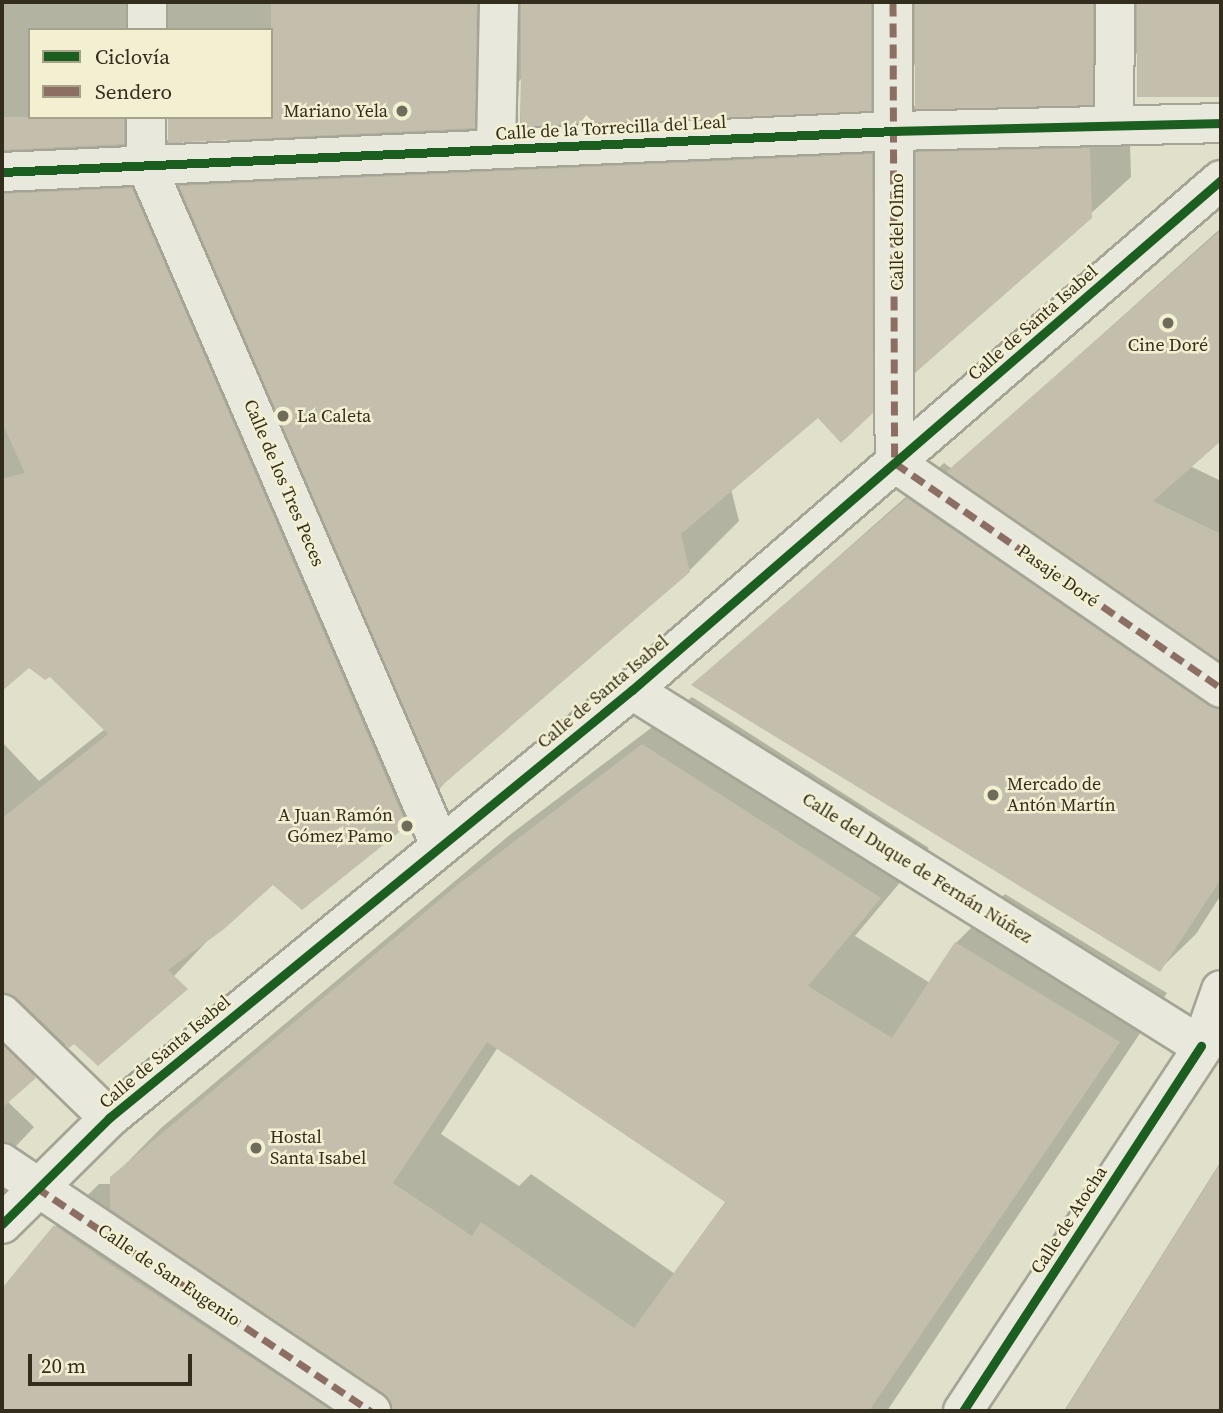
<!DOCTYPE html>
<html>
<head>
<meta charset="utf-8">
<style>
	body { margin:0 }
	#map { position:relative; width:1223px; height:1413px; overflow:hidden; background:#e0e0cb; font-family:"Source Serif 4",serif }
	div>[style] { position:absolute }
	.shadow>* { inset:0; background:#0003 }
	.building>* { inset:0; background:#c3bfac; transform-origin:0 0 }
	.roads { filter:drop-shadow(2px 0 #a5a495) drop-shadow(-2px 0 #a5a495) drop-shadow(0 2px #a5a495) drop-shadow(0 -2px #a5a495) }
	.street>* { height:38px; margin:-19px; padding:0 19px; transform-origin:19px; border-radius:19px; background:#e8e8dc }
	.secondary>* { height:38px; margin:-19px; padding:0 19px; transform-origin:19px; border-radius:19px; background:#e8e8dc }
	.quiet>* { height:7px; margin-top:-3.5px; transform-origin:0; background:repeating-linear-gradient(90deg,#8d6e63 0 14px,transparent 0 21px) }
	.cycleway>* { height:9px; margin:-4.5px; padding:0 4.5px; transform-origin:4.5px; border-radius:4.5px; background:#1b5e20 }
	.dots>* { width:19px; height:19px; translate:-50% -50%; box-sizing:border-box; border:4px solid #f2f0d1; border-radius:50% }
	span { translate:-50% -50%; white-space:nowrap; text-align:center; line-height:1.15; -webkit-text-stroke:5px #f2f0d1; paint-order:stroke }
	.poi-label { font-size:18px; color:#332d1e }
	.right { translate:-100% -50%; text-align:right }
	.left { translate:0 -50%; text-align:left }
	.street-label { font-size:18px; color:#332d1e }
	.frame { position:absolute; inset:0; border:4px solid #332d1e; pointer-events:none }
	.legend { position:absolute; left:28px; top:28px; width:245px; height:91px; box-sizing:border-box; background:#f2f0d1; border:2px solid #a6a289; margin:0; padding:9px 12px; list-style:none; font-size:21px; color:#332d1e }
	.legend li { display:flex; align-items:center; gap:14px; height:35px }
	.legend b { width:35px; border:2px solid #a6a289 }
	.scale { position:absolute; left:28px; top:1354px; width:164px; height:32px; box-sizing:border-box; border:4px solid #332d1e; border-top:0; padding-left:9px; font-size:21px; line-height:24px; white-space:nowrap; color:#332d1e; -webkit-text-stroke:5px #f2f0d1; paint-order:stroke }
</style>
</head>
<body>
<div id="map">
	<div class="shadow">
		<div style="clip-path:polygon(evenodd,2px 2px,1221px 2px,1221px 81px,1138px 95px,1138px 52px,1088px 103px,920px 107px,921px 150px,957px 113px,1129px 109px,1131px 177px,872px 412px,818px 415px,731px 489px,739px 521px,689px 571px,454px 773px,406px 825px,273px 883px,210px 938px,142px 1010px,67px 1044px,7px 1101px,34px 1127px,2px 1161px,2px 742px,39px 781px,105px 729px,51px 675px,29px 665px,2px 688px,2px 2px,30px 30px,271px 30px,271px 117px,168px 117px,169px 140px,125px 141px,149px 117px,30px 117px,30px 30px,2px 2px,917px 62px,917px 106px,872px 108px,917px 62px,2px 2px,521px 79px,520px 124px,474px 126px,506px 95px,521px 79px,2px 2px,229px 138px,195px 172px,181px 140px,229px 138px)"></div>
		<div style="clip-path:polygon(1221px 228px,1221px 439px,1190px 466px,1221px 481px,1221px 895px,1196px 934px,1160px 969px,694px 685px,944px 463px,952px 469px)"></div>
		<div style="clip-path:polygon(evenodd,692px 697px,929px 848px,855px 936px,930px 983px,956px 943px,1005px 894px,1167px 993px,887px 1411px,2px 1411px,2px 1292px,49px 1233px,99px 1184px,112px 1184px,112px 1178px,161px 1128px,511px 834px,692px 697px,498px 1047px,727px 1202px,675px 1274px,531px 1174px,519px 1186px,441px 1134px,498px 1047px)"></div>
		<div style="clip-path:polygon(1221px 1161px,1221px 1411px,1064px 1411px)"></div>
	</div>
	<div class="building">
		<div style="clip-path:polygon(271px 2px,477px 2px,475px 128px,168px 143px,168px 117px,271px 117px)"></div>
		<div style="left:521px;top:2px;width:350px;height:124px"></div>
		<div style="left:915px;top:2px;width:178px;height:107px"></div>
		<div style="left:1137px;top:2px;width:84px;height:95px"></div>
		<div style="clip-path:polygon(2px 117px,124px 117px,124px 144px,2px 150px)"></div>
		<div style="clip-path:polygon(1090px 148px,1092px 218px,916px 372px,916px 152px)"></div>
		<div style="clip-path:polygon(872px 154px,873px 413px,841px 443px,818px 418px,681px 534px,690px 572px,439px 788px,179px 186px)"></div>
		<div style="clip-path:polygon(132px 188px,407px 826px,302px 910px,273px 885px,224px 929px,168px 970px,188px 989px,98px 1066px,74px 1044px,69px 1048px,17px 998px,2px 993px,2px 818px,108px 734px,50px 677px,45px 680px,29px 668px,2px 691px,2px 479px,25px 473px,2px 423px,2px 194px)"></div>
		<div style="clip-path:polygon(1221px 230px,1221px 441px,1153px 501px,1221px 534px,1221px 662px,946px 472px)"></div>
		<div style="clip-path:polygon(907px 498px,1209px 706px,1221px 710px,1221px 879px,1160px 972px,691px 685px)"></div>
		<div style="clip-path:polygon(evenodd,642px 744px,881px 898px,808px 986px,892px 1038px,955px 942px,1120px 1042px,869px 1411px,393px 1411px,383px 1393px,110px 1209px,110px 1177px,460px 883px,642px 744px,487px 1042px,725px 1202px,634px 1328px,481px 1222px,472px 1236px,393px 1183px,487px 1042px)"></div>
		<div style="clip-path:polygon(2px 1044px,36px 1078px,2px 1108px)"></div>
		<div style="clip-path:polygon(1221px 1162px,1221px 1411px,1065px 1411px,1149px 1277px)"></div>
		<div style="clip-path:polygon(54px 1225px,111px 1265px,332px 1411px,2px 1411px,2px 1288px)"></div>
	</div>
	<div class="roads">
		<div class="street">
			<div style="left:893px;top:2px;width:461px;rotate:89.8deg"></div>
			<div style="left:895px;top:463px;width:396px;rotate:34.6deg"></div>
			<div style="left:147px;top:30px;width:28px;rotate:-90deg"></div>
			<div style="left:146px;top:117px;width:48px;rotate:90deg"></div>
			<div style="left:146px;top:165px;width:741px;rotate:66.62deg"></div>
			<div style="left:1114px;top:124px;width:122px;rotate:-89.5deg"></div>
			<div style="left:496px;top:148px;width:146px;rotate:-88.8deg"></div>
			<div style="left:2px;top:172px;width:895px;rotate:-2.63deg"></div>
			<div style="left:896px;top:131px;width:325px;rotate:-1.4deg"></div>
			<div style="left:632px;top:690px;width:671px;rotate:32.03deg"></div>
			<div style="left:2px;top:1014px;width:149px;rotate:44.2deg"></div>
			<div style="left:2px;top:1163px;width:445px;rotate:33.9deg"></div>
			<div style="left:2px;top:1224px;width:151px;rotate:-44.7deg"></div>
			<div style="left:109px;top:1118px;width:676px;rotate:-39.3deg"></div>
			<div style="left:632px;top:690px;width:779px;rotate:-40.89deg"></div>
		</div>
		<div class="secondary">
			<div style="left:1202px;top:1044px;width:57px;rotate:-70.6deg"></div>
			<div style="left:963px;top:1411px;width:468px;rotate:-56.6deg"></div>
		</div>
	</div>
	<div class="quiet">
		<div style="left:893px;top:2px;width:461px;rotate:89.8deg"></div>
		<div style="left:895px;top:463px;width:396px;rotate:34.6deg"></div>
		<div style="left:36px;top:1187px;width:403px;rotate:33.8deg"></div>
	</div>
	<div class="cycleway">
		<div style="left:2px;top:172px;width:895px;rotate:-2.63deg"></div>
		<div style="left:896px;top:131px;width:325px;rotate:-1.4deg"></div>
		<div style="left:2px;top:1224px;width:151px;rotate:-44.7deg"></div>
		<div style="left:109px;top:1118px;width:676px;rotate:-39.3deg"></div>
		<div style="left:632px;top:690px;width:779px;rotate:-40.89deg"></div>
		<div style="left:963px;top:1411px;width:436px;rotate:-56.9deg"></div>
	</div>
	<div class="dots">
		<div style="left:402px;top:111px;background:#706c5b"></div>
		<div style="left:1168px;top:323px;background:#706c5b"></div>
		<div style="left:283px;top:416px;background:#706c5b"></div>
		<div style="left:993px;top:795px;background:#706c5b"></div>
		<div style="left:407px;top:826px;background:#706c5b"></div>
		<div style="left:256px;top:1148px;background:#706c5b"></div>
	</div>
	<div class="poi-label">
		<span class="right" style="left:388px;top:111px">Mariano Yela</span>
		<span style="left:1168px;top:345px">Cine Doré</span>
		<span class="left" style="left:297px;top:416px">La Caleta</span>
		<span class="left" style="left:1007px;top:795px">Mercado de<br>Antón Martín</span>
		<span class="right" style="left:393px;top:826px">A Juan Ramón<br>Gómez Pamo</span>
		<span class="left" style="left:270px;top:1148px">Hostal<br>Santa Isabel</span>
	</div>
	<div class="street-label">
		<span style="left:611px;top:128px;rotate:-3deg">Calle de la Torrecilla del Leal</span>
		<span style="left:897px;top:232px;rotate:-90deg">Calle del Olmo</span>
		<span style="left:1033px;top:323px;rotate:-41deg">Calle de Santa Isabel</span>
		<span style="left:284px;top:483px;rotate:67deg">Calle de los Tres Peces</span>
		<span style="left:1058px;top:576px;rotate:35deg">Pasaje Doré</span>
		<span style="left:603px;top:692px;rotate:-40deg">Calle de Santa Isabel</span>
		<span style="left:917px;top:868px;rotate:32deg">Calle del Duque de Fernán Núñez</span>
		<span style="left:165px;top:1052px;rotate:-40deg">Calle de Santa Isabel</span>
		<span style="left:1069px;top:1220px;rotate:-57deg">Calle de Atocha</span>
		<span style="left:169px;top:1275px;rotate:34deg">Calle de San Eugenio</span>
	</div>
	<div class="frame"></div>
	<ul class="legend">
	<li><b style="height:9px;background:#1b5e20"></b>Ciclovía</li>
	<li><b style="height:9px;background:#8d6e63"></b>Sendero</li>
	</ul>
	<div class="scale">20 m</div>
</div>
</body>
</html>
